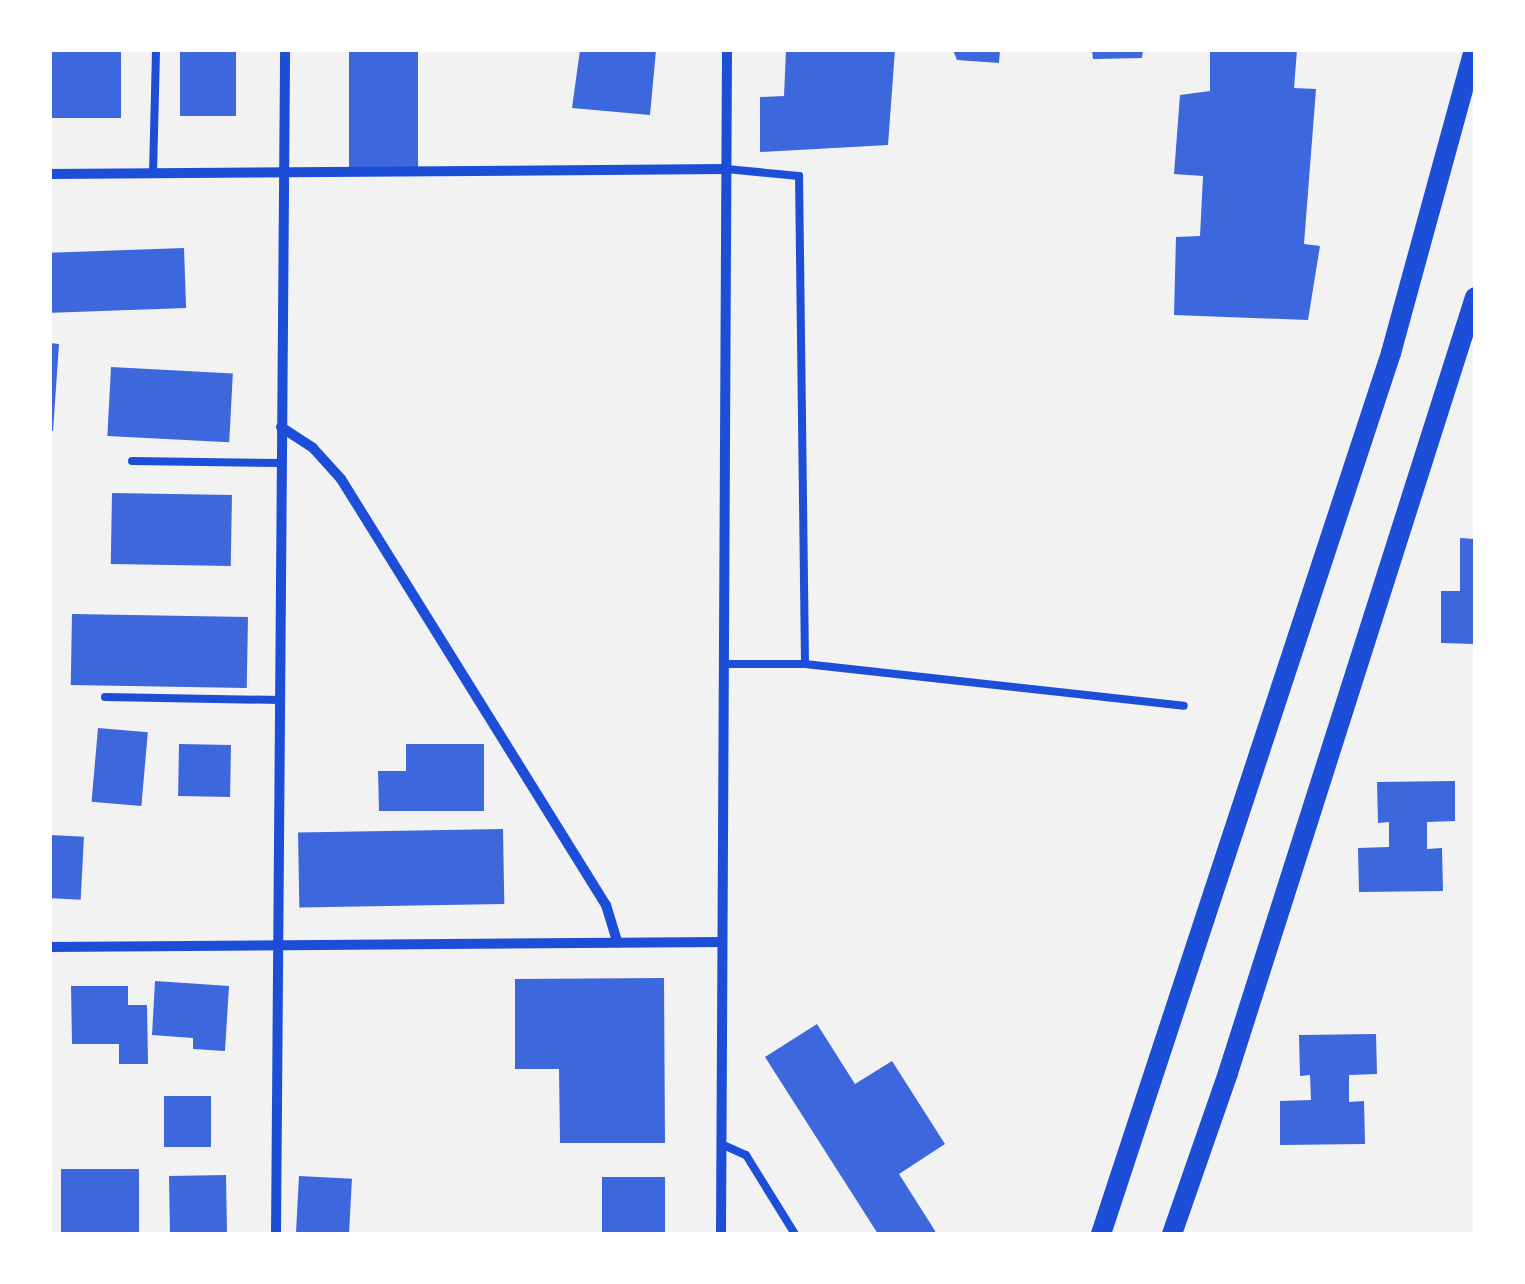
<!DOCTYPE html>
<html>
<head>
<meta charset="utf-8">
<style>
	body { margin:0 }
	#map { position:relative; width:1525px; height:1284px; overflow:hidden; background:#f2f2f2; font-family:Helvetica,sans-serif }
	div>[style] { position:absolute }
	.building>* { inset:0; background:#3d67dc; transform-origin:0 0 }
	.service>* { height:8px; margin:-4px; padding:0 4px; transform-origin:4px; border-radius:4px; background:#1d4ed8 }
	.minor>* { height:10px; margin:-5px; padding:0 5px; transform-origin:5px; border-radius:5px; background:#1d4ed8 }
	.secondary>* { height:20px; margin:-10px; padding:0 10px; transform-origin:10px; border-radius:10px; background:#1d4ed8 }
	span { translate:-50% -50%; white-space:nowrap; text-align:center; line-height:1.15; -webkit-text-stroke:10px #fff; paint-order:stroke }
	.frame { position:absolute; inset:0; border:52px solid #fff; pointer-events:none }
</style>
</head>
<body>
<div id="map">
	<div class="building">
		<div style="left:50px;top:50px;width:71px;height:68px"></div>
		<div style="left:180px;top:50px;width:56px;height:66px"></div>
		<div style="left:349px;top:50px;width:69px;height:121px"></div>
		<div style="clip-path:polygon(580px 50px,656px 50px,650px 115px,572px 108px)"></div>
		<div style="clip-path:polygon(786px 50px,895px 50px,888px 145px,760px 152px,760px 97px,784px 96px)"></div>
		<div style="clip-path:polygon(953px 50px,1000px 50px,999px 63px,957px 60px)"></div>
		<div style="clip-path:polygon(1092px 50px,1143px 50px,1142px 58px,1093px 59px)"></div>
		<div style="clip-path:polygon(1210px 50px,1297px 50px,1294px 88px,1316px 89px,1304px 244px,1320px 246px,1308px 320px,1174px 315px,1176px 237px,1200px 236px,1203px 176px,1174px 174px,1180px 95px,1210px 91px)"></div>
		<div style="left:184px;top:248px;width:60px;height:134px;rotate:88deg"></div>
		<div style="clip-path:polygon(50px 343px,59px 344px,53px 431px,50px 431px)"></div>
		<div style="left:111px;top:367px;width:122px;height:69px;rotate:3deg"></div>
		<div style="left:112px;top:493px;width:120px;height:71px;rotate:1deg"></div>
		<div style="clip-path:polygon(1460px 538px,1475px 539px,1475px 644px,1441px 643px,1441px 591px,1460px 591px)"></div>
		<div style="left:72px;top:614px;width:176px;height:71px;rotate:1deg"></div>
		<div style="left:98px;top:728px;width:50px;height:74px;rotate:5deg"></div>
		<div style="left:179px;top:744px;width:52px;height:52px;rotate:1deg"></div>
		<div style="clip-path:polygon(406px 744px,484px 744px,484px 811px,379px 811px,378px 771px,406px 771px)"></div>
		<div style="clip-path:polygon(1455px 781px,1455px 821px,1427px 822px,1427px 849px,1442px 848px,1443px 891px,1359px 892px,1358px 848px,1389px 847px,1389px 822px,1378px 823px,1377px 782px)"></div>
		<div style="left:503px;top:829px;width:75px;height:205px;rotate:89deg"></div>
		<div style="left:50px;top:835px;width:34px;height:63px;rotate:3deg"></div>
		<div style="clip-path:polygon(664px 978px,665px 1143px,560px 1143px,559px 1069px,515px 1069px,515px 979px)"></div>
		<div style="clip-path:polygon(155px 981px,229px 986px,225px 1051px,193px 1049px,193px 1038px,152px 1035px)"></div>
		<div style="clip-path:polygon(71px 986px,128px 986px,128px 1005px,147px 1005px,148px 1064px,119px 1064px,119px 1044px,72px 1044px)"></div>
		<div style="clip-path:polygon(817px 1024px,855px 1084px,892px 1061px,945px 1144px,899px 1174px,937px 1234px,878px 1234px,765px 1057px)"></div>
		<div style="clip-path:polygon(1376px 1034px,1377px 1074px,1349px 1075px,1349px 1102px,1364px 1101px,1365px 1144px,1280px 1145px,1280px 1101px,1311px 1100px,1310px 1075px,1300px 1076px,1299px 1035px)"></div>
		<div style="left:164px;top:1096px;width:47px;height:51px"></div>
		<div style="left:61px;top:1169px;width:78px;height:65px"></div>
		<div style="left:226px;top:1175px;width:59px;height:57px;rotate:89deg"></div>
		<div style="left:299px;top:1176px;width:53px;height:58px;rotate:3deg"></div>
		<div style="left:602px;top:1177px;width:63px;height:57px"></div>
	</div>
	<div class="service">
		<div style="left:153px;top:174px;width:124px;rotate:-88.6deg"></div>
		<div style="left:132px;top:461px;width:149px;rotate:0.8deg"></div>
		<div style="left:724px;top:664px;width:81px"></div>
		<div style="left:805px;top:664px;width:488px;rotate:-90.7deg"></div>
		<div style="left:799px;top:176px;width:73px;rotate:-174.5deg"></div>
		<div style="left:805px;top:664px;width:381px;rotate:6.3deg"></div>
		<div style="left:105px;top:697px;width:175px;rotate:1deg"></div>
		<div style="left:721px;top:1144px;width:27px;rotate:24deg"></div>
		<div style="left:746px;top:1155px;width:93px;rotate:58.2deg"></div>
	</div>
	<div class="minor">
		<div style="left:50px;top:174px;width:676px;rotate:-0.42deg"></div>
		<div style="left:281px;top:427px;width:38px;rotate:33deg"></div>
		<div style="left:313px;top:448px;width:42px;rotate:47.9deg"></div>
		<div style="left:341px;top:479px;width:502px;rotate:58.12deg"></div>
		<div style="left:606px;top:905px;width:39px;rotate:73deg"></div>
		<div style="left:50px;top:947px;width:672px;rotate:-0.43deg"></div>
		<div style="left:276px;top:1234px;width:1184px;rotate:-89.56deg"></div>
		<div style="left:721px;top:1234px;width:1184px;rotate:-89.71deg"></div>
	</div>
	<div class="secondary">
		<div style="left:1101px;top:1234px;width:928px;rotate:-71.78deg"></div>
		<div style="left:1391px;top:353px;width:314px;rotate:-74.7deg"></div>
		<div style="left:1172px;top:1234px;width:170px;rotate:-70.8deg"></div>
		<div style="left:1228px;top:1073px;width:814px;rotate:-72.34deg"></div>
	</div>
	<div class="frame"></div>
</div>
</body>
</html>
